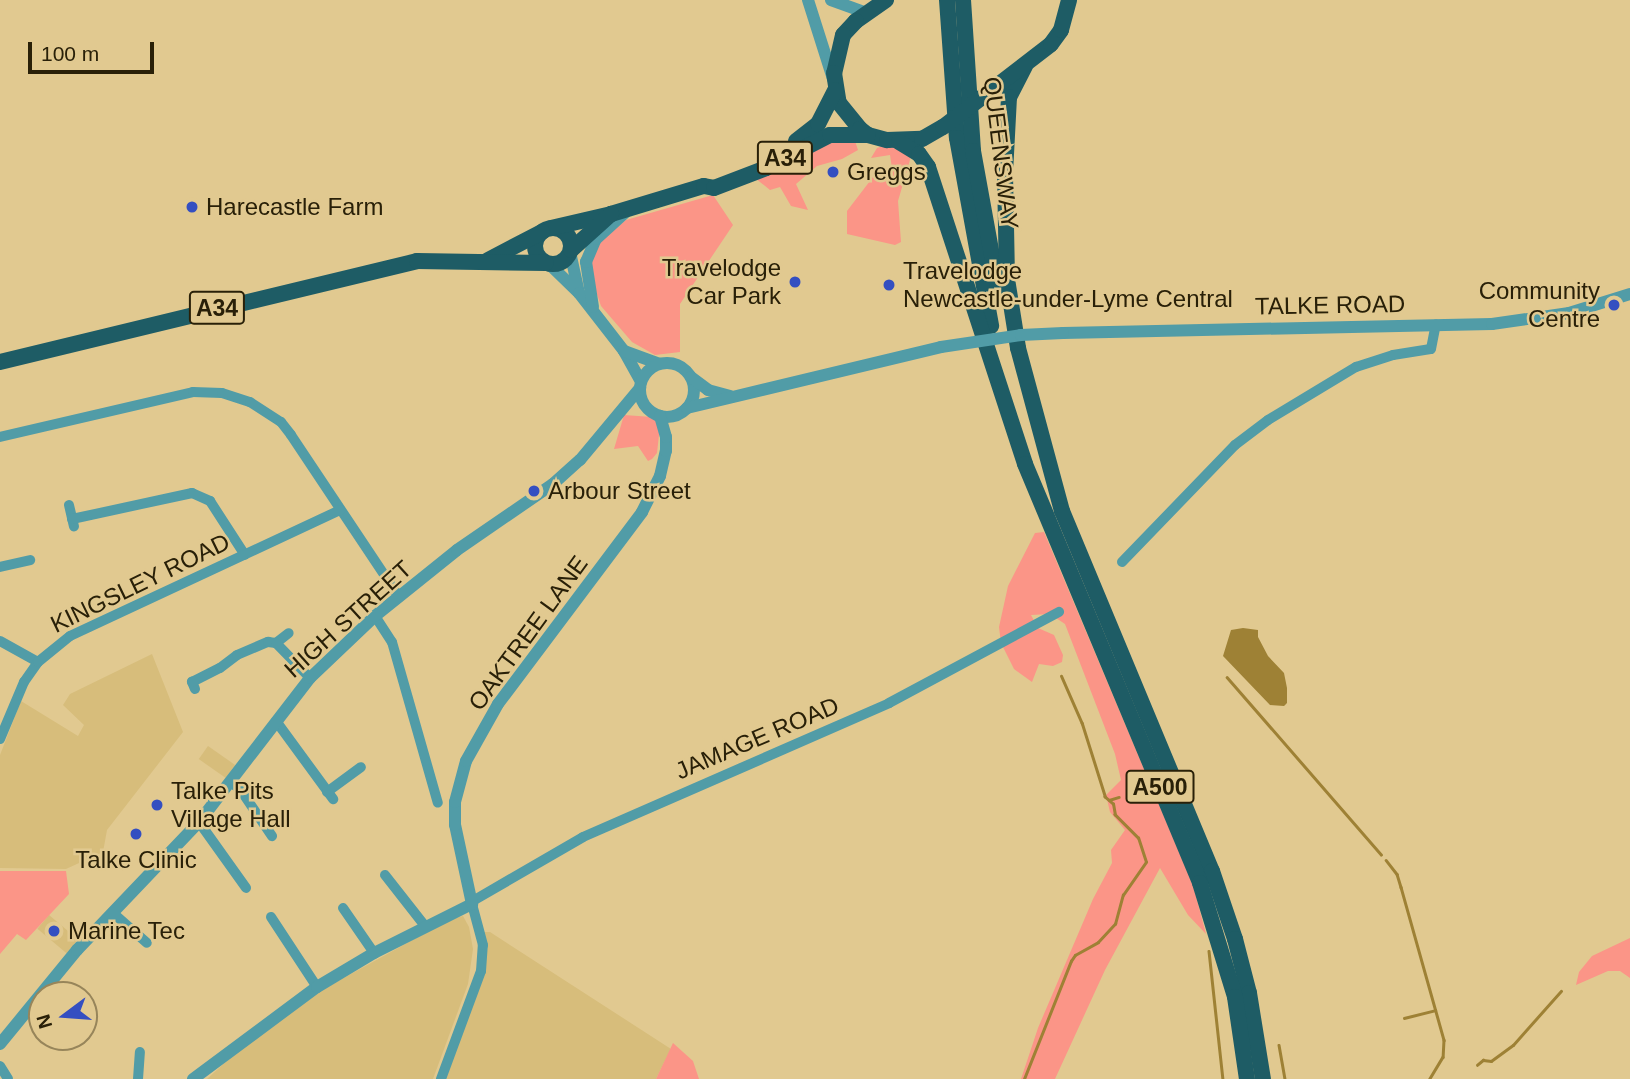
<!DOCTYPE html>
<html>
<head>
<meta charset="utf-8">
<style>
	body { margin:0 }
	#map { position:relative; width:1630px; height:1079px; overflow:hidden; background:#e1c990; font-family:Helvetica,sans-serif }
	div>[style] { position:absolute }
	.built>* { inset:0; background:#d7bd7b; transform-origin:0 0 }
	.green>* { inset:0; background:#fb9587 }
	.water>* { inset:0; background:#9e8135 }
	.stream>* { height:2.5px; margin:-1.25px; padding:0 1.25px; transform-origin:1.25px; border-radius:1.25px; background:#9e8135 }
	.minor>* { height:10px; margin:-5px; padding:0 5px; transform-origin:5px; border-radius:5px; background:#519ca7 }
	.tertiary>* { height:12px; margin:-6px; padding:0 6px; transform-origin:6px; border-radius:6px; background:#519ca7 }
	.tertiary>.ring { margin:-6px; padding:0; box-sizing:content-box; background:none; border:12px solid #519ca7; border-radius:50% }
	.trunk>* { height:16px; margin:-8px; padding:0 8px; transform-origin:8px; border-radius:8px; background:#1e5c65 }
	.trunk>.ring { margin:-8px; padding:0; box-sizing:content-box; background:none; border:16px solid #1e5c65; border-radius:50% }
	.tertiary-bridge>* { height:12px; margin:-6px; padding:0 6px; transform-origin:6px; border-radius:6px; background:#519ca7 }
	.trunk-bridge>* { height:16px; margin:-8px; padding:0 8px; transform-origin:8px; border-radius:8px; background:#1e5c65 }
	.dots>* { width:19px; height:19px; translate:-50% -50%; box-sizing:border-box; border:4px solid #e1c990; border-radius:50% }
	span { translate:-50% -50%; white-space:nowrap; text-align:center; line-height:1.15; -webkit-text-stroke:5px #e1c990; paint-order:stroke }
	.shield-label span { padding:2px 5px; background:#e1c990; border:2px solid; border-radius:5px; -webkit-text-stroke-width:0 }
	.shield-label { font-size:23px; color:#292008; font-weight:700 }
	.street-label { font-size:24px; color:#292008 }
	.poi-label { font-size:24px; color:#292008 }
	.left { translate:0 -50%; text-align:left }
	.right { translate:-100% -50%; text-align:right }
	.north { position:absolute; left:28px; top:981px; width:70px; height:70px; box-sizing:border-box; background:#e1c990; border:2px solid #97855a; border-radius:50%; rotate:254deg; font-size:19px; font-weight:700; line-height:28px; text-align:center; color:#292008 }
	.north::after { content:''; display:block; margin:auto; width:24px; height:32px; background:#344fc1; clip-path:polygon(50% 0,100% 100%,50% 72%,0 100%) }
	.scale { position:absolute; left:28px; top:42px; width:126px; height:32px; box-sizing:border-box; border:4px solid #292008; border-top:0; padding-left:9px; font-size:21px; line-height:24px; white-space:nowrap; color:#292008; -webkit-text-stroke:5px #e1c990; paint-order:stroke }
</style>
</head>
<body>
<div id="map">
	<div class="built">
		<div style="clip-path:polygon(152px 654px,183px 732px,107px 830px,103px 852px,66px 869px,0 868px,0 755px,21px 701px,78px 736px,84px 725px,63px 705px,70px 694px)"></div>
		<div style="left:208px;top:746px;width:33px;height:16px;rotate:35deg"></div>
		<div style="left:49px;top:915px;width:38px;height:18px;rotate:40deg"></div>
		<div style="clip-path:polygon(463px 916px,469px 927px,473px 949px,468px 984px,433px 1079px,207px 1079px,231px 1057px,320px 991px,449px 920px)"></div>
		<div style="clip-path:polygon(480px 932px,490px 932px,671px 1049px,656px 1079px,441px 1079px,478px 982px)"></div>
	</div>
	<div class="green">
		<div style="clip-path:polygon(837px 139px,855px 141px,858px 150px,842px 159px,817px 166px,796px 184px,808px 210px,791px 206px,780px 187px,770px 190px,755px 178px)"></div>
		<div style="clip-path:polygon(883px 146px,898px 146px,912px 153px,898px 201px,901px 242px,895px 245px,847px 234px,847px 211px,873px 177px,893px 175px,890px 155px,871px 158px,877px 148px)"></div>
		<div style="clip-path:polygon(713px 195px,733px 225px,680px 304px,680px 352px,655px 355px,632px 342px,601px 306px,591px 277px,590px 262px,600px 242px,626px 220px)"></div>
		<div style="clip-path:polygon(624px 415px,652px 417px,660px 426px,657px 453px,652px 459px,648px 461px,638px 446px,614px 449px)"></div>
		<div style="clip-path:polygon(1044px 532px,1193px 885px,1206px 934px,1188px 915px,1160px 868px,1105px 970px,1055px 1079px,1021px 1079px,1038px 1028px,1093px 899px,1112px 863px,1111px 850px,1125px 830px,1110px 812px,1106px 795px,1121px 780px,1115px 754px,1065px 624px,1050px 614px,1031px 615px,1038px 628px,1054px 635px,1063px 655px,1062px 662px,1053px 666px,1039px 664px,1032px 682px,1014px 669px,1001px 643px,999px 627px,1008px 586px,1035px 533px)"></div>
		<div style="clip-path:polygon(0 871px,66px 871px,69px 894px,26px 940px,17px 934px,0 954px)"></div>
		<div style="clip-path:polygon(1630px 938px,1630px 978px,1620px 971px,1608px 971px,1576px 985px,1579px 972px,1592px 956px)"></div>
		<div style="clip-path:polygon(673px 1043px,693px 1061px,699px 1079px,656px 1079px)"></div>
	</div>
	<div class="water">
		<div style="clip-path:polygon(1243px 628px,1258px 630px,1258px 637px,1268px 656px,1284px 673px,1287px 688px,1287px 703px,1284px 706px,1270px 705px,1223px 656px,1231px 630px)"></div>
	</div>
	<div class="stream">
		<div style="left:1227px;top:677px;width:235px;rotate:49deg"></div>
		<div style="left:1109px;top:800px;width:10px;rotate:-17deg"></div>
		<div style="left:1386px;top:860px;width:18px;rotate:52deg"></div>
		<div style="left:1397px;top:874px;width:14px;rotate:73deg"></div>
		<div style="left:1401px;top:887px;width:159px;rotate:74.3deg"></div>
		<div style="left:1444px;top:1040px;width:17px;rotate:93deg"></div>
		<div style="left:1443px;top:1057px;width:26px;rotate:121deg"></div>
		<div style="left:1209px;top:951px;width:129px;rotate:83.8deg"></div>
		<div style="left:1404px;top:1018px;width:32px;rotate:-14deg"></div>
		<div style="left:1279px;top:1045px;width:35px;rotate:80deg"></div>
		<div style="left:1477px;top:1065px;width:8px;rotate:-40deg"></div>
		<div style="left:1483px;top:1060px;width:8px;rotate:7deg"></div>
		<div style="left:1491px;top:1061px;width:27px;rotate:-36deg"></div>
		<div style="left:1513px;top:1045px;width:72px;rotate:-48.4deg"></div>
		<div style="left:1024px;top:1079px;width:127px;rotate:-68.3deg"></div>
		<div style="left:1071px;top:961px;width:7px;rotate:-56deg"></div>
		<div style="left:1075px;top:955px;width:26px;rotate:-29deg"></div>
		<div style="left:1098px;top:942px;width:25px;rotate:-47deg"></div>
		<div style="left:1115px;top:924px;width:30px;rotate:-75deg"></div>
		<div style="left:1123px;top:895px;width:40px;rotate:-55.1deg"></div>
		<div style="left:1146px;top:862px;width:25px;rotate:-108deg"></div>
		<div style="left:1138px;top:838px;width:33px;rotate:-135deg"></div>
		<div style="left:1115px;top:815px;width:11px;rotate:-100deg"></div>
		<div style="left:1113px;top:804px;width:11px;rotate:-139deg"></div>
		<div style="left:1105px;top:797px;width:77px;rotate:-107.5deg"></div>
		<div style="left:1082px;top:724px;width:52px;rotate:-113.6deg"></div>
	</div>
	<div class="minor">
		<div style="left:0;top:437px;width:198px;rotate:-13.1deg"></div>
		<div style="left:193px;top:392px;width:29px;rotate:2deg"></div>
		<div style="left:222px;top:393px;width:29px;rotate:18deg"></div>
		<div style="left:250px;top:402px;width:37px;rotate:33deg"></div>
		<div style="left:281px;top:422px;width:16px;rotate:52deg"></div>
		<div style="left:291px;top:435px;width:195px;rotate:56.3deg"></div>
		<div style="left:69px;top:505px;width:22px;rotate:77deg"></div>
		<div style="left:72px;top:519px;width:123px;rotate:-12.2deg"></div>
		<div style="left:192px;top:493px;width:20px;rotate:24deg"></div>
		<div style="left:210px;top:501px;width:64px;rotate:57.1deg"></div>
		<div style="left:1122px;top:562px;width:163px;rotate:-46deg"></div>
		<div style="left:1235px;top:445px;width:41px;rotate:-37.1deg"></div>
		<div style="left:1268px;top:420px;width:103px;rotate:-31.1deg"></div>
		<div style="left:1356px;top:367px;width:39px;rotate:-18deg"></div>
		<div style="left:1393px;top:355px;width:38px;rotate:-9deg"></div>
		<div style="left:1431px;top:349px;width:25px;rotate:-79deg"></div>
		<div style="left:0;top:567px;width:31px;rotate:-13deg"></div>
		<div style="left:375px;top:616px;width:31px;rotate:57deg"></div>
		<div style="left:392px;top:642px;width:167px;rotate:74.1deg"></div>
		<div style="left:0;top:641px;width:43px;rotate:28.9deg"></div>
		<div style="left:276px;top:643px;width:16px;rotate:-38deg"></div>
		<div style="left:195px;top:689px;width:8px;rotate:-113deg"></div>
		<div style="left:192px;top:682px;width:31px;rotate:-27deg"></div>
		<div style="left:220px;top:668px;width:21px;rotate:-37deg"></div>
		<div style="left:237px;top:655px;width:34px;rotate:-23deg"></div>
		<div style="left:268px;top:642px;width:8px;rotate:7deg"></div>
		<div style="left:276px;top:643px;width:49px;rotate:45.8deg"></div>
		<div style="left:276px;top:721px;width:97px;rotate:53.8deg"></div>
		<div style="left:0;top:739px;width:62px;rotate:-67.2deg"></div>
		<div style="left:24px;top:682px;width:24px;rotate:-55deg"></div>
		<div style="left:38px;top:662px;width:41px;rotate:-39.1deg"></div>
		<div style="left:70px;top:636px;width:298px;rotate:-25deg"></div>
		<div style="left:230px;top:782px;width:12px;rotate:35deg"></div>
		<div style="left:240px;top:789px;width:57px;rotate:55.8deg"></div>
		<div style="left:327px;top:792px;width:42px;rotate:-36.3deg"></div>
		<div style="left:199px;top:822px;width:81px;rotate:54.5deg"></div>
		<div style="left:385px;top:875px;width:65px;rotate:51.9deg"></div>
		<div style="left:471px;top:902px;width:129px;rotate:-30.1deg"></div>
		<div style="left:583px;top:837px;width:334px;rotate:-23.6deg"></div>
		<div style="left:889px;top:703px;width:193px;rotate:-28.2deg"></div>
		<div style="left:343px;top:908px;width:55px;rotate:55.4deg"></div>
		<div style="left:113px;top:913px;width:45px;rotate:41.4deg"></div>
		<div style="left:271px;top:917px;width:84px;rotate:56.7deg"></div>
		<div style="left:84px;top:1018px;width:1px;rotate:90deg"></div>
		<div style="left:0;top:1066px;width:15px;rotate:58deg"></div>
		<div style="left:138px;top:1079px;width:27px;rotate:-86deg"></div>
		<div style="left:441px;top:1079px;width:115px;rotate:-69.7deg"></div>
		<div style="left:481px;top:971px;width:26px;rotate:-86deg"></div>
		<div style="left:483px;top:945px;width:42px;rotate:-105deg"></div>
	</div>
	<div class="tertiary">
		<div style="left:808px;top:0;width:83px;rotate:72.4deg"></div>
		<div style="left:831px;top:0;width:37px;rotate:20deg"></div>
		<div style="left:570px;top:252px;width:42px;rotate:77.6deg"></div>
		<div style="left:548px;top:263px;width:43px;rotate:44.1deg"></div>
		<div style="left:579px;top:293px;width:73px;rotate:52.2deg"></div>
		<div style="left:624px;top:351px;width:35px;rotate:61deg"></div>
		<div style="left:593px;top:307px;width:46px;rotate:-98.8deg"></div>
		<div style="left:586px;top:262px;width:25px;rotate:-67deg"></div>
		<div style="left:596px;top:239px;width:43px;rotate:-42.2deg"></div>
		<div style="left:1063px;top:333px;width:429px;rotate:-1.2deg"></div>
		<div style="left:1492px;top:324px;width:78px;rotate:-8.1deg"></div>
		<div style="left:1569px;top:313px;width:64px;rotate:-17.3deg"></div>
		<div style="left:624px;top:351px;width:37px;rotate:20deg"></div>
		<div class="ring" style="left:640px;top:363px;width:42px;height:42px"></div>
		<div style="left:691px;top:377px;width:21px;rotate:37deg"></div>
		<div style="left:708px;top:390px;width:23px;rotate:15deg"></div>
		<div style="left:687px;top:408px;width:261px;rotate:-13.5deg"></div>
		<div style="left:0;top:1044px;width:122px;rotate:-50.7deg"></div>
		<div style="left:77px;top:950px;width:177px;rotate:-46.4deg"></div>
		<div style="left:199px;top:822px;width:182px;rotate:-52.4deg"></div>
		<div style="left:310px;top:678px;width:90px;rotate:-43.6deg"></div>
		<div style="left:375px;top:616px;width:105px;rotate:-38.8deg"></div>
		<div style="left:457px;top:550px;width:116px;rotate:-34.5deg"></div>
		<div style="left:553px;top:484px;width:36px;rotate:-42deg"></div>
		<div style="left:580px;top:460px;width:94px;rotate:-50.2deg"></div>
		<div style="left:193px;top:1079px;width:154px;rotate:-36.6deg"></div>
		<div style="left:317px;top:987px;width:66px;rotate:-30.8deg"></div>
		<div style="left:374px;top:953px;width:110px;rotate:-26.6deg"></div>
		<div style="left:472px;top:904px;width:81px;rotate:-102.1deg"></div>
		<div style="left:455px;top:825px;width:23px;rotate:-90deg"></div>
		<div style="left:455px;top:802px;width:42px;rotate:-75deg"></div>
		<div style="left:466px;top:761px;width:65px;rotate:-60.7deg"></div>
		<div style="left:498px;top:704px;width:240px;rotate:-53.1deg"></div>
		<div style="left:642px;top:512px;width:40px;rotate:-63.4deg"></div>
		<div style="left:660px;top:476px;width:26px;rotate:-77deg"></div>
		<div style="left:666px;top:451px;width:14px;rotate:-90deg"></div>
		<div style="left:666px;top:437px;width:22px;rotate:-106deg"></div>
	</div>
	<div class="trunk">
		<div style="left:886px;top:0;width:37px;rotate:145deg"></div>
		<div style="left:856px;top:21px;width:19px;rotate:133deg"></div>
		<div style="left:843px;top:35px;width:39px;rotate:103deg"></div>
		<div style="left:834px;top:73px;width:30px;rotate:81deg"></div>
		<div style="left:839px;top:103px;width:33px;rotate:51deg"></div>
		<div style="left:860px;top:129px;width:10px;rotate:37deg"></div>
		<div style="left:868px;top:135px;width:20px;rotate:15deg"></div>
		<div style="left:887px;top:140px;width:35px;rotate:-2deg"></div>
		<div style="left:922px;top:139px;width:24px;rotate:-30deg"></div>
		<div style="left:947px;top:0;width:138px;rotate:85.9deg"></div>
		<div style="left:957px;top:138px;width:191px;rotate:79.7deg"></div>
		<div style="left:963px;top:0;width:151px;rotate:86.2deg"></div>
		<div style="left:973px;top:151px;width:150px;rotate:79.7deg"></div>
		<div style="left:1025px;top:66px;width:35px;rotate:117deg"></div>
		<div style="left:1009px;top:97px;width:77px;rotate:93deg"></div>
		<div style="left:1005px;top:174px;width:105px;rotate:88.9deg"></div>
		<div style="left:1007px;top:279px;width:70px;rotate:80.9deg"></div>
		<div style="left:1018px;top:348px;width:169px;rotate:74.9deg"></div>
		<div style="left:1062px;top:511px;width:390px;rotate:67.4deg"></div>
		<div style="left:1212px;top:871px;width:72px;rotate:71.3deg"></div>
		<div style="left:1235px;top:939px;width:56px;rotate:75.5deg"></div>
		<div style="left:1249px;top:993px;width:87px;rotate:80.8deg"></div>
		<div style="left:981px;top:98px;width:88px;rotate:-37.6deg"></div>
		<div style="left:1051px;top:44px;width:17px;rotate:-54deg"></div>
		<div style="left:1061px;top:30px;width:31px;rotate:-75deg"></div>
		<div style="left:796px;top:141px;width:28px;rotate:-38deg"></div>
		<div style="left:818px;top:124px;width:38px;rotate:-63deg"></div>
		<div style="left:899px;top:142px;width:23px;rotate:31deg"></div>
		<div style="left:919px;top:154px;width:16px;rotate:55deg"></div>
		<div style="left:928px;top:167px;width:312px;rotate:71.9deg"></div>
		<div style="left:1025px;top:464px;width:454px;rotate:67.3deg"></div>
		<div style="left:1200px;top:883px;width:119px;rotate:72.9deg"></div>
		<div style="left:1235px;top:997px;width:83px;rotate:81.7deg"></div>
		<div class="ring" style="left:535px;top:228px;width:20px;height:20px"></div>
		<div style="left:551px;top:228px;width:62px;rotate:-13.1deg"></div>
		<div style="left:611px;top:214px;width:97px;rotate:-16.8deg"></div>
		<div style="left:704px;top:186px;width:10px;rotate:11deg"></div>
		<div style="left:714px;top:188px;width:56px;rotate:-21deg"></div>
		<div style="left:766px;top:168px;width:72px;rotate:-27.3deg"></div>
		<div style="left:830px;top:135px;width:38px"></div>
		<div style="left:571px;top:250px;width:54px;rotate:-42deg"></div>
		<div style="left:488px;top:260px;width:61px;rotate:-27.4deg"></div>
		<div style="left:0;top:362px;width:429px;rotate:-13.6deg"></div>
		<div style="left:417px;top:261px;width:129px;rotate:0.9deg"></div>
	</div>
	<div class="tertiary-bridge">
		<div style="left:941px;top:347px;width:81px;rotate:-8.5deg"></div>
		<div style="left:1021px;top:335px;width:42px;rotate:-2.7deg"></div>
	</div>
	<div class="trunk-bridge">
		<div style="left:943px;top:127px;width:48px;rotate:-37.3deg"></div>
	</div>
	<div class="dots">
		<div style="left:833px;top:172px;background:#344fc1"></div>
		<div style="left:192px;top:207px;background:#344fc1"></div>
		<div style="left:795px;top:282px;background:#344fc1"></div>
		<div style="left:889px;top:285px;background:#344fc1"></div>
		<div style="left:1614px;top:305px;background:#344fc1"></div>
		<div style="left:534px;top:491px;background:#344fc1"></div>
		<div style="left:157px;top:805px;background:#344fc1"></div>
		<div style="left:136px;top:834px;background:#344fc1"></div>
		<div style="left:54px;top:931px;background:#344fc1"></div>
	</div>
	<div class="shield-label">
		<span style="left:785px;top:158px">A34</span>
		<span style="left:217px;top:308px">A34</span>
		<span style="left:1160px;top:787px">A500</span>
	</div>
	<div class="street-label">
		<span style="left:1001px;top:153px;rotate:83deg">QUEENSWAY</span>
		<span style="left:1330px;top:305px;rotate:-1deg">TALKE ROAD</span>
		<span style="left:140px;top:583px;rotate:-26deg">KINGSLEY ROAD</span>
		<span style="left:348px;top:619px;rotate:-42deg">HIGH STREET</span>
		<span style="left:528px;top:633px;rotate:-54deg">OAKTREE LANE</span>
		<span style="left:757px;top:738px;rotate:-23deg">JAMAGE ROAD</span>
	</div>
	<div class="poi-label">
		<span class="left" style="left:847px;top:172px">Greggs</span>
		<span class="left" style="left:206px;top:207px">Harecastle Farm</span>
		<span class="right" style="left:781px;top:282px">Travelodge<br>Car Park</span>
		<span class="left" style="left:903px;top:285px">Travelodge<br>Newcastle-under-Lyme Central</span>
		<span class="right" style="left:1600px;top:305px">Community<br>Centre</span>
		<span class="left" style="left:548px;top:491px">Arbour Street</span>
		<span class="left" style="left:171px;top:805px">Talke Pits<br>Village Hall</span>
		<span style="left:136px;top:860px">Talke Clinic</span>
		<span class="left" style="left:68px;top:931px">Marine Tec</span>
	</div>
	<div class="north">N</div>
	<div class="scale">100 m</div>
</div>
</body>
</html>
